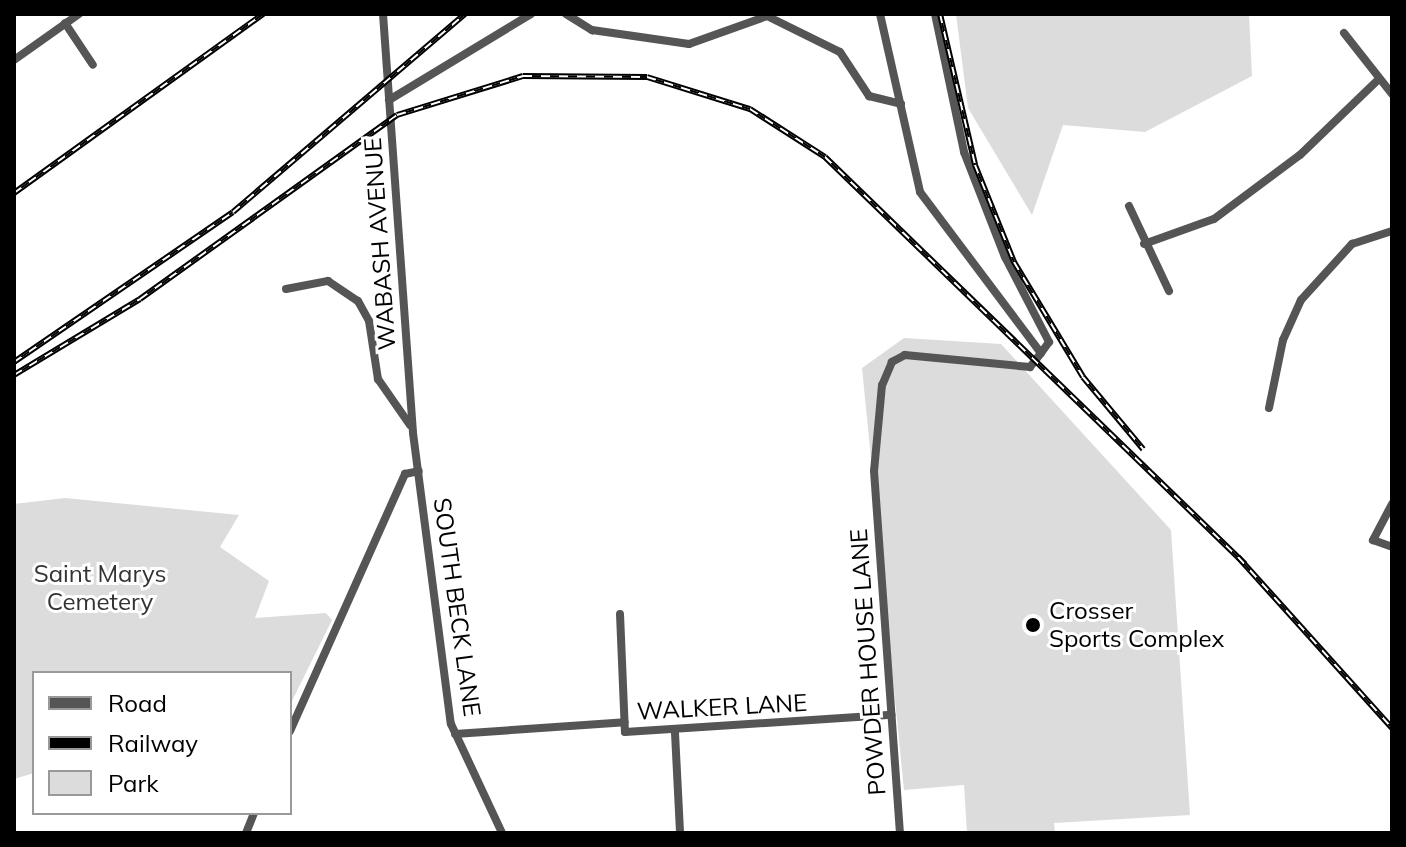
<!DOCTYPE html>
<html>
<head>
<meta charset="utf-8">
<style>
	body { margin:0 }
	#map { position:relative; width:1406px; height:847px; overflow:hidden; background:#fff; font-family:Mulish,sans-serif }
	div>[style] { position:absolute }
	.green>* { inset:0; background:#dcdcdc }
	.minor>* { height:8px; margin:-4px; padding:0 4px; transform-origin:4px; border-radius:4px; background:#555 }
	.rail>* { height:6px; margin-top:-3px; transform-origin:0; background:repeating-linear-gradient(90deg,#fff 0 9px,#000 0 18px); box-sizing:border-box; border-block:2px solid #000 }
	.dots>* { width:22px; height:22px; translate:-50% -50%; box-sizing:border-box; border:4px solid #fff; border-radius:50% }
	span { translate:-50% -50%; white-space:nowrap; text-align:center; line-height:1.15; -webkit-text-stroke:6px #fff; paint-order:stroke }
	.street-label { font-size:24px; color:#000 }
	.park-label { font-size:24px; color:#333 }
	.poi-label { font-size:24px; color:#000 }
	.left { translate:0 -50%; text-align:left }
	.frame { position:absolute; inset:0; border:16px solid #000; pointer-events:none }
	.legend { position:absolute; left:32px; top:671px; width:260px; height:144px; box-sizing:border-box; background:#fff; border:2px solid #999; margin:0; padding:10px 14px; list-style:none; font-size:24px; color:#000 }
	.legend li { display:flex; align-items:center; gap:16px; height:40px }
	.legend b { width:40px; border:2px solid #999 }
</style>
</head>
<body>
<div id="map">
	<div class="green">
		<div style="clip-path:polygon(956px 14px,1249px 14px,1252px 76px,1145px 132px,1063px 125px,1032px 215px,968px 108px)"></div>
		<div style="clip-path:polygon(904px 338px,1001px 344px,1171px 530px,1190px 815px,1054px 823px,1055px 833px,967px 833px,964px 785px,904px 790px,862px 368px)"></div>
		<div style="clip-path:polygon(65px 498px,239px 515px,220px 547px,269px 581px,255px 618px,326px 613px,332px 620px,290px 705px,290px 673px,34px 673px,34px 773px,14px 779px,14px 504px)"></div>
	</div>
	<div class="minor">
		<div style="left:383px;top:14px;width:420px;rotate:85.9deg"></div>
		<div style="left:413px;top:433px;width:293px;rotate:82.6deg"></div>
		<div style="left:451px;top:724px;width:120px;rotate:64.9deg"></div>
		<div style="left:566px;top:14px;width:31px;rotate:32deg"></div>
		<div style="left:592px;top:30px;width:98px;rotate:8.2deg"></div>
		<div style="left:689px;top:44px;width:83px;rotate:-19.7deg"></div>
		<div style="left:767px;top:16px;width:81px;rotate:26.3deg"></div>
		<div style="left:840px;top:52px;width:53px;rotate:56.6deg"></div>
		<div style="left:869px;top:96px;width:33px;rotate:14deg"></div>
		<div style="left:880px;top:14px;width:182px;rotate:77.3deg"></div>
		<div style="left:920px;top:192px;width:201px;rotate:53.1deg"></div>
		<div style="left:1041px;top:353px;width:18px;rotate:128deg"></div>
		<div style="left:1030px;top:367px;width:126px;rotate:-174.5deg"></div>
		<div style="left:905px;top:355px;width:15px;rotate:152deg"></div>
		<div style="left:892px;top:362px;width:25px;rotate:113deg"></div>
		<div style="left:882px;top:385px;width:86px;rotate:95.3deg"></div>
		<div style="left:874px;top:471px;width:363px;rotate:85.9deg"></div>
		<div style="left:935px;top:14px;width:141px;rotate:78.1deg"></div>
		<div style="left:964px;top:152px;width:113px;rotate:68.7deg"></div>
		<div style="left:1005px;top:257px;width:96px;rotate:62.6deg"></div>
		<div style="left:1049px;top:342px;width:14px;rotate:126deg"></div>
		<div style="left:65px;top:23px;width:50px;rotate:56.3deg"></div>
		<div style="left:1344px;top:33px;width:78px;rotate:51.8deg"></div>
		<div style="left:14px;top:60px;width:80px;rotate:-35.3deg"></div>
		<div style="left:389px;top:100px;width:166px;rotate:-31.2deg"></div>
		<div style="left:1129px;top:206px;width:94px;rotate:64.8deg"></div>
		<div style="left:1144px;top:244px;width:74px;rotate:-19.7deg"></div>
		<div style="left:1214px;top:219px;width:107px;rotate:-36.7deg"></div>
		<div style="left:1300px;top:155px;width:110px;rotate:-43.9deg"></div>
		<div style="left:286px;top:289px;width:43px;rotate:-10.8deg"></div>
		<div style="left:328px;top:281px;width:36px;rotate:34deg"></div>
		<div style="left:358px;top:301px;width:23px;rotate:61deg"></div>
		<div style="left:369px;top:321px;width:59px;rotate:81.2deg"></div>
		<div style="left:378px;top:379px;width:56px;rotate:55.2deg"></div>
		<div style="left:1269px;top:408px;width:69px;rotate:-78.4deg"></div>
		<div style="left:1283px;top:340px;width:44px;rotate:-65.8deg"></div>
		<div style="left:1301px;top:300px;width:76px;rotate:-47.7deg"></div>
		<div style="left:1352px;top:244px;width:42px;rotate:-18deg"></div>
		<div style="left:1392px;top:504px;width:41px;rotate:117.8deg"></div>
		<div style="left:1373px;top:540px;width:20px;rotate:20deg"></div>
		<div style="left:620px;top:614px;width:118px;rotate:87.6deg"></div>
		<div style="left:625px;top:732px;width:267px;rotate:-3.7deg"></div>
		<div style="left:290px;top:731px;width:282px;rotate:-65.9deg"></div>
		<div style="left:405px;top:474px;width:14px;rotate:-12deg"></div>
		<div style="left:675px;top:733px;width:100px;rotate:87.1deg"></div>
		<div style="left:455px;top:734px;width:170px;rotate:-4deg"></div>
		<div style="left:246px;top:833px;width:22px;rotate:-68deg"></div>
	</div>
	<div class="rail">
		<div style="left:940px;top:14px;width:155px;rotate:76.9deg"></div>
		<div style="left:975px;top:165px;width:105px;rotate:68.1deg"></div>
		<div style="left:1014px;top:262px;width:134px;rotate:59deg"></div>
		<div style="left:1083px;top:377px;width:94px;rotate:50.2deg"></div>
		<div style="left:14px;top:193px;width:307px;rotate:-35.7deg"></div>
		<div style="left:14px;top:362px;width:265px;rotate:-34.4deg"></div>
		<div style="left:233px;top:212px;width:305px;rotate:-40.5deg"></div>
		<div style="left:14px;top:375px;width:147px;rotate:-31.1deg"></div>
		<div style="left:140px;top:299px;width:316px;rotate:-35.6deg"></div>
		<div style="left:397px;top:115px;width:132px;rotate:-17.2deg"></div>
		<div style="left:523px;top:76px;width:124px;rotate:0.5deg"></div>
		<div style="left:647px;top:77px;width:108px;rotate:17.3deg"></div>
		<div style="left:750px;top:109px;width:89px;rotate:32.6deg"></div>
		<div style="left:825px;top:157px;width:585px;rotate:44.1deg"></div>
		<div style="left:1238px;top:557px;width:230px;rotate:48deg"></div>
	</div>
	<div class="dots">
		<div style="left:1033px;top:625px;background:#000"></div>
	</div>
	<div class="street-label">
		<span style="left:380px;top:244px;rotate:-94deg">WABASH AVENUE</span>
		<span style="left:457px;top:607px;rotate:82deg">SOUTH BECK LANE</span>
		<span style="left:868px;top:662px;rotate:-94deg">POWDER HOUSE LANE</span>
		<span style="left:722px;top:707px;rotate:-3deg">WALKER LANE</span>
	</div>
	<div class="park-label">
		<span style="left:100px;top:588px">Saint Marys<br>Cemetery</span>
	</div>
	<div class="poi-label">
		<span class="left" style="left:1049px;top:625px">Crosser<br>Sports Complex</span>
	</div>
	<div class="frame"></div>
	<ul class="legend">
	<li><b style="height:10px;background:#555"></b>Road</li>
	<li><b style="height:10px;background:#000"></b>Railway</li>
	<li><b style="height:22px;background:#dcdcdc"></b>Park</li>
	</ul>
</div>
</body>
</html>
